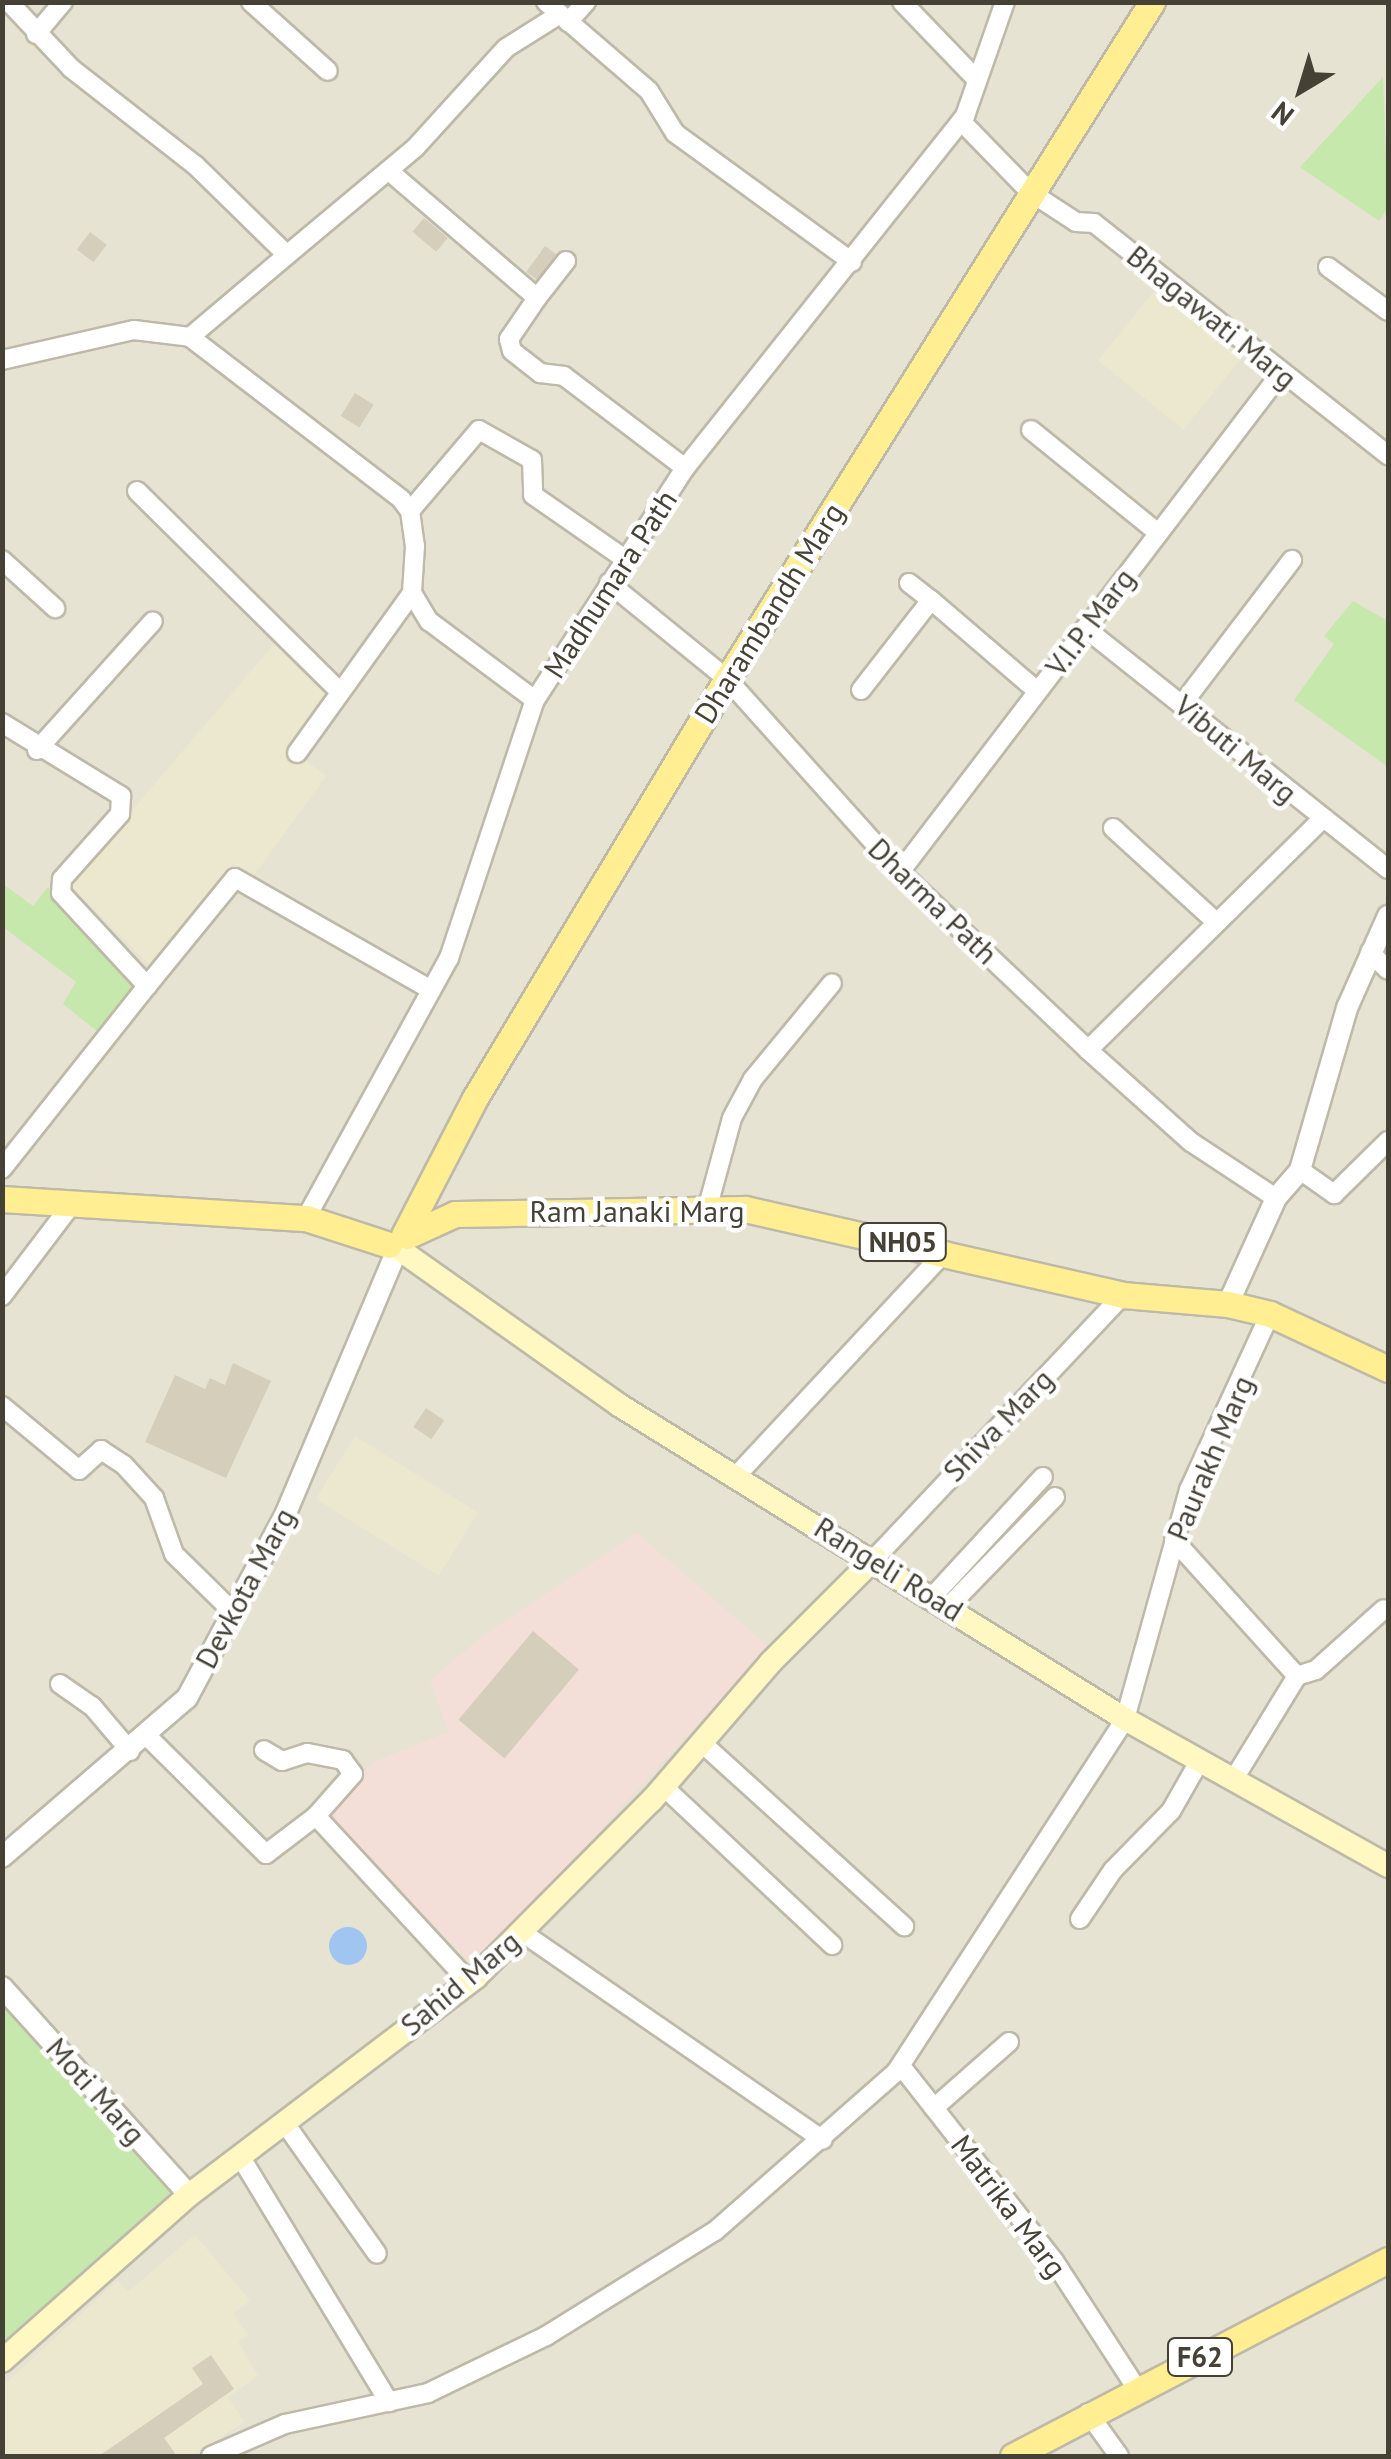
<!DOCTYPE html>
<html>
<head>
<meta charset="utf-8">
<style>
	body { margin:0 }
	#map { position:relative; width:1391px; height:2459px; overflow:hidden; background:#f3f0e5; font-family:"PT Sans",sans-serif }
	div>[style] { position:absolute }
	.residential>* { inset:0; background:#e7e3d3; transform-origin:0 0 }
	.education>* { inset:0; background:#ece8cf; transform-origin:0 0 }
	.medical>* { inset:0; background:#f4dfd8 }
	.green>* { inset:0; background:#c6e8ad }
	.water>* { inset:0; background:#a0c5f1 }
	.round { border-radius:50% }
	.building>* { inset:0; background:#d5ceba; transform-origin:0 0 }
	.roads { filter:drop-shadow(2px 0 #beb9a8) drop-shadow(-2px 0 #beb9a8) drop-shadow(0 2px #beb9a8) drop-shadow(0 -2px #beb9a8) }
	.minor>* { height:18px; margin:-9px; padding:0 9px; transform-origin:9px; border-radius:9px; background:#fff }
	.tertiary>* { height:20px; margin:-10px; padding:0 10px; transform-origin:10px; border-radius:10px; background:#fff }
	.secondary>* { height:22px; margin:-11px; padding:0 11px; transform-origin:11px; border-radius:11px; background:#fff8c3 }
	.primary>* { height:25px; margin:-12.5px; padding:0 12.5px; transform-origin:12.5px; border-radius:12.5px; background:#ffee92 }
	span { translate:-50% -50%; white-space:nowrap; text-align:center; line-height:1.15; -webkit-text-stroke:9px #fff; paint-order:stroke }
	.shield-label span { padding:2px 8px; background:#fff; border:2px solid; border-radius:8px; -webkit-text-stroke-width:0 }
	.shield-label { font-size:28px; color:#454135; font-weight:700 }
	.street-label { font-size:30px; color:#454135 }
	.frame { position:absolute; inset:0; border:5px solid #454135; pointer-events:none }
	.north { position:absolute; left:1251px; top:40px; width:100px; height:100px; -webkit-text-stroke:8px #fff; paint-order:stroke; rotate:218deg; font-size:28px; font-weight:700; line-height:40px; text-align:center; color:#454135 }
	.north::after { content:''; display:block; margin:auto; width:35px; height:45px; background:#454135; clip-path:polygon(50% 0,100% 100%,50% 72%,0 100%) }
</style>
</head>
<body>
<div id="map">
	<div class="residential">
		<div style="left:3px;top:3px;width:1385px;height:2453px"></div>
	</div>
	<div class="education">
		<div style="left:1159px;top:285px;width:110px;height:97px;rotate:39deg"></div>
		<div style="clip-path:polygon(276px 642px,330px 692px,287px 747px,326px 776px,254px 875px,233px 864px,153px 968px,69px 884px)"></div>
		<div style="left:355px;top:1436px;width:145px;height:74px;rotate:32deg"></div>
		<div style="clip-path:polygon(195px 2235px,250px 2301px,233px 2313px,248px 2335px,238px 2341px,258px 2376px,228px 2397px,244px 2422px,191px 2456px,3px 2456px,3px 2386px,117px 2281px,128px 2292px)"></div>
	</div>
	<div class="medical">
		<div style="clip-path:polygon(637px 1533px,769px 1647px,474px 1966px,323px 1812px,374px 1762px,449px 1732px,430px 1681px,484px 1635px)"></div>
	</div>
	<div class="green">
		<div style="clip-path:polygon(1383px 77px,1388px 208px,1379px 221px,1300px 167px)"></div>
		<div style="clip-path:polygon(1353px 601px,1388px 621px,1388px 767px,1294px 700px,1334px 644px,1324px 636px)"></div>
		<div style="clip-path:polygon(2px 883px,33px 906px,48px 887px,139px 983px,98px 1032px,63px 1004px,76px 982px,3px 927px)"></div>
		<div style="clip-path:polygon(2px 1992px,176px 2191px,2px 2354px)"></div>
	</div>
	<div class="water">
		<div class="round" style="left:329px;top:1927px;width:38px;height:38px"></div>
	</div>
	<div class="building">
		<div style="left:424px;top:218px;width:31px;height:18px;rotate:40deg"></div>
		<div style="left:90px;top:232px;width:21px;height:22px;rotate:37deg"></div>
		<div style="left:545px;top:246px;width:14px;height:32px;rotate:36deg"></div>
		<div style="left:355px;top:393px;width:22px;height:27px;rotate:32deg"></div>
		<div style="clip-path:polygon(233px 1363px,271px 1381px,226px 1478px,145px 1442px,175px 1375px,205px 1389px,210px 1378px,225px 1385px)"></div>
		<div style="left:426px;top:1408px;width:22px;height:23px;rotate:34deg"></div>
		<div style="left:533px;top:1631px;width:60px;height:116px;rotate:40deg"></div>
		<div style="clip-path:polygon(211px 2355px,234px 2389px,164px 2438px,177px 2456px,99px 2456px,203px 2384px,192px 2368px)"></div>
	</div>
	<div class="roads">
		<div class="minor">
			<div style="left:251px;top:2px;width:103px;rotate:41.9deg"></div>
			<div style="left:546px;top:2px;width:136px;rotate:40.8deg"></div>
			<div style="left:649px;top:91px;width:49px;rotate:58.2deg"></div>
			<div style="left:675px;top:133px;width:219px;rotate:36.1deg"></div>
			<div style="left:902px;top:2px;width:108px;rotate:46.1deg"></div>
			<div style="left:568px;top:22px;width:27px;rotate:-48deg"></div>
			<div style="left:36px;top:34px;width:42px;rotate:-49.8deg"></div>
			<div style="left:961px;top:121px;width:99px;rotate:45.8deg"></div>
			<div style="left:1030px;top:192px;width:55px;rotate:33.1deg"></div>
			<div style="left:1076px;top:222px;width:18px;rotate:3deg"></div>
			<div style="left:1094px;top:223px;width:375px;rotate:38.3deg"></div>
			<div style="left:389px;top:171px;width:195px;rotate:40.6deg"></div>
			<div style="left:537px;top:298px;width:50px;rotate:124.3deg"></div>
			<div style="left:509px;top:339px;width:12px;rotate:76deg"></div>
			<div style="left:512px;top:351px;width:36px;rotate:38deg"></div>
			<div style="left:540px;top:373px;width:24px;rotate:7deg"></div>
			<div style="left:564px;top:376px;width:152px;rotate:37.2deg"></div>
			<div style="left:287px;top:255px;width:167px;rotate:-39.9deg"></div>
			<div style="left:415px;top:148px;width:135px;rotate:-47.7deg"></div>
			<div style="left:506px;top:48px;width:64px;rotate:-32.2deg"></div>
			<div style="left:1328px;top:267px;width:74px;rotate:36.3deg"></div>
			<div style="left:537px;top:298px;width:47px;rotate:-51.9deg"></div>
			<div style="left:190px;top:337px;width:266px;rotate:37.5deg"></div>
			<div style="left:401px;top:499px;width:15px;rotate:53deg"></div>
			<div style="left:410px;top:511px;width:35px;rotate:82deg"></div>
			<div style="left:415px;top:546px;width:47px;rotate:93.7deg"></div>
			<div style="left:412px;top:593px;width:33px;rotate:59deg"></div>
			<div style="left:429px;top:621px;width:132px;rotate:36.7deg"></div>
			<div style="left:2px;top:360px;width:135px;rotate:-12.8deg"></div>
			<div style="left:134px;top:330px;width:56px;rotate:7.1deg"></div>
			<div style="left:190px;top:337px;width:127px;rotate:-40.2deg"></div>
			<div style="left:287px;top:255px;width:129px;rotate:-135.6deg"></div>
			<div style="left:195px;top:165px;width:157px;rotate:-142deg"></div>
			<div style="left:71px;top:68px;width:91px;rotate:-133.2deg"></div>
			<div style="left:1031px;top:430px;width:164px;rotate:39deg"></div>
			<div style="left:137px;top:491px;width:286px;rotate:44.7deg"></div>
			<div style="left:410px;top:511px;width:106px;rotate:-49.6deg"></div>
			<div style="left:479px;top:430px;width:61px;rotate:29.5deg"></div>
			<div style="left:532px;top:460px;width:35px;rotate:88deg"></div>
			<div style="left:533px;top:495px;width:112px;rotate:34.8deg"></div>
			<div style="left:2px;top:560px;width:72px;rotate:42.2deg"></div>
			<div style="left:609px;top:583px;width:152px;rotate:39.1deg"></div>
			<div style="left:727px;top:679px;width:259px;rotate:48.1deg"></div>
			<div style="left:900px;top:872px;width:259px;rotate:43.4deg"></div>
			<div style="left:1088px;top:1050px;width:138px;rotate:41.8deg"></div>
			<div style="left:1191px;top:1142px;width:102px;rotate:33.4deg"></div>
			<div style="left:909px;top:583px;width:28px;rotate:38deg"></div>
			<div style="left:1085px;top:628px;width:387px;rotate:38.5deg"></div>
			<div style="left:861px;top:690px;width:114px;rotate:-52.1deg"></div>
			<div style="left:931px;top:600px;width:140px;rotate:40.6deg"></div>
			<div style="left:1183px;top:703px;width:180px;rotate:-52.7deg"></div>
			<div style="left:2px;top:723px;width:140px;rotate:31.5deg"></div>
			<div style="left:121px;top:796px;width:18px;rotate:93deg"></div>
			<div style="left:120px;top:814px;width:87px;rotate:131.7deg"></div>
			<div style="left:62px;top:879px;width:14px;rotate:94deg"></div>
			<div style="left:61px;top:893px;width:127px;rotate:47.2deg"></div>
			<div style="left:147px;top:986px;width:233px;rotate:128.4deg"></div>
			<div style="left:37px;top:750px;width:173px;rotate:-48deg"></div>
			<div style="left:297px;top:753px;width:197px;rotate:-54.3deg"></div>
			<div style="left:1113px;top:828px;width:139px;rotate:42.4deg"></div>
			<div style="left:900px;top:872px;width:628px;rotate:-52.64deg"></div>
			<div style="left:1370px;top:952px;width:25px;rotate:45deg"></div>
			<div style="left:147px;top:986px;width:139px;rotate:-50.8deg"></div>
			<div style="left:235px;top:878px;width:226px;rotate:29.7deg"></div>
			<div style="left:1088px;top:1050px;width:329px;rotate:-44.6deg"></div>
			<div style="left:1300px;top:1170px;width:42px;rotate:35.2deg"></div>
			<div style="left:1334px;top:1194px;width:76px;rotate:-44.5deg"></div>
			<div style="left:708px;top:1206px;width:91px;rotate:-74.7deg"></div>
			<div style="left:732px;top:1118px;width:44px;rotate:-61.7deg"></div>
			<div style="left:753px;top:1079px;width:124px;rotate:-50.5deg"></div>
			<div style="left:306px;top:1218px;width:297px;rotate:-61.2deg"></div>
			<div style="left:449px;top:958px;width:272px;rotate:-71.6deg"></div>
			<div style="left:535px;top:700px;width:276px;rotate:-57.1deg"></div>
			<div style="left:685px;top:468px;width:450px;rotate:-51.5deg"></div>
			<div style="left:965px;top:116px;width:121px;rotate:-70.7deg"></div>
			<div style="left:2px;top:1296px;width:114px;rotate:-52.8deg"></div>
			<div style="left:2px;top:1406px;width:100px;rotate:39.7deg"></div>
			<div style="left:79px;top:1470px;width:30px;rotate:-42deg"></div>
			<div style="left:101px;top:1450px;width:27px;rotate:33deg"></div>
			<div style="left:124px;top:1465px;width:45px;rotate:47.7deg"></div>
			<div style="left:154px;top:1498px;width:59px;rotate:70.3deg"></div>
			<div style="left:174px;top:1554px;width:83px;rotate:44.5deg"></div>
			<div style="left:737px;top:1475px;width:306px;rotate:-47deg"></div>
			<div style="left:1174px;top:1540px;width:183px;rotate:47.9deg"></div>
			<div style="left:1297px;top:1676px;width:121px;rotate:121.5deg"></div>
			<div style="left:875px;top:1558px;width:361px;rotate:-46.7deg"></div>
			<div style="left:933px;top:1596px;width:162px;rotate:-47.3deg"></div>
			<div style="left:949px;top:1606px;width:152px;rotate:-45.8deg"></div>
			<div style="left:1297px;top:1676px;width:20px;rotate:-18deg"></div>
			<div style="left:1316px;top:1670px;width:91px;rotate:-41.9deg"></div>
			<div style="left:60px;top:1684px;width:39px;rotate:35deg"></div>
			<div style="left:92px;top:1706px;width:59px;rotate:49.8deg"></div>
			<div style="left:148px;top:1737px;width:166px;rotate:44.8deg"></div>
			<div style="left:266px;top:1854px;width:63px;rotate:-37.2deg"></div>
			<div style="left:316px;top:1816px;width:56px;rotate:-48.6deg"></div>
			<div style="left:353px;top:1774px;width:17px;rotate:-126deg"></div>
			<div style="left:343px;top:1760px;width:37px;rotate:-169deg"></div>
			<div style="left:307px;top:1753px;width:26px;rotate:162deg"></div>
			<div style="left:282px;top:1761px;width:21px;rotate:-149deg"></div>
			<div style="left:702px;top:1743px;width:273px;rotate:42.2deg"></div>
			<div style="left:664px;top:1787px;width:231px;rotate:43.2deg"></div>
			<div style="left:316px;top:1816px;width:226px;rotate:47.3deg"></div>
			<div style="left:1080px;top:1919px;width:59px;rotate:-56deg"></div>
			<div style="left:1113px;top:1870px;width:83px;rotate:-45.5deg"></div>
			<div style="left:1171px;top:1811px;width:59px;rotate:-60.4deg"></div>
			<div style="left:523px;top:1933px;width:364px;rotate:34.6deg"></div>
			<div style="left:1009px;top:2042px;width:100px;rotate:138.7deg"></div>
			<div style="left:934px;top:2108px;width:194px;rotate:51.9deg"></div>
			<div style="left:1054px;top:2261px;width:153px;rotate:57deg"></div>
			<div style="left:901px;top:2066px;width:53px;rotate:51.8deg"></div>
			<div style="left:284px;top:2122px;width:161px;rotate:54.8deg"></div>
			<div style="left:240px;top:2156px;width:288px;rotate:58.8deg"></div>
			<div style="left:1088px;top:2413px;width:53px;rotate:54.2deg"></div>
			<div style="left:211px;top:2456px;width:81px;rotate:-23.4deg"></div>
			<div style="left:285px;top:2424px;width:146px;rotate:-12.2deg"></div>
			<div style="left:428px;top:2393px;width:131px;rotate:-25.8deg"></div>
			<div style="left:546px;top:2336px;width:199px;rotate:-31.9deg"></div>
			<div style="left:715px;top:2231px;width:241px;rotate:-41.3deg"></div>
			<div style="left:896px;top:2072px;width:421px;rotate:-57deg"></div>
			<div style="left:1125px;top:1719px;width:238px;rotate:-74.4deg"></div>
			<div style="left:1189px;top:1490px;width:194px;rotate:-65.3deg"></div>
		</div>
		<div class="tertiary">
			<div style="left:1228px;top:1304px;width:116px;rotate:-65.6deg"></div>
			<div style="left:1276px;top:1198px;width:37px;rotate:-49deg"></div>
			<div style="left:1300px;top:1170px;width:169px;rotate:-73.8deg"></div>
			<div style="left:1347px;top:1008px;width:101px;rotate:-66deg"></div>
			<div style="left:2px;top:1857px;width:244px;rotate:-40.7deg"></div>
			<div style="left:187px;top:1698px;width:210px;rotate:-61.8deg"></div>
			<div style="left:286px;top:1513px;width:282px;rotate:-67.1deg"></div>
			<div style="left:2px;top:1987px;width:280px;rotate:48deg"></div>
		</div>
		<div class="secondary">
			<div style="left:403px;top:1252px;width:265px;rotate:35.3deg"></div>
			<div style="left:619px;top:1405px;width:596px;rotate:31.82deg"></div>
			<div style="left:1125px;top:1719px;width:301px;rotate:29.2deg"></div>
			<div style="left:2px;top:2361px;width:250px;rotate:-41.6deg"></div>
			<div style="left:189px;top:2195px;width:360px;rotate:-37.2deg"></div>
			<div style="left:476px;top:1977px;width:250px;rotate:-45.2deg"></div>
			<div style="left:652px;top:1800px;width:182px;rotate:-49.2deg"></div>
			<div style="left:771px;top:1662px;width:147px;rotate:-45deg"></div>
		</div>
		<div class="primary">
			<div style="left:2px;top:1199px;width:305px;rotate:3.6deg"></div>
			<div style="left:306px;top:1218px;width:87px;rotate:18deg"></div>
			<div style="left:404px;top:1235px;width:154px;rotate:-62.6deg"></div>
			<div style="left:475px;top:1098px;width:489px;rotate:-59deg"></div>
			<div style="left:727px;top:679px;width:799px;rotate:-57.88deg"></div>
			<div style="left:407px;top:1236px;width:53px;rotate:-24.6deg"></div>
			<div style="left:455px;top:1214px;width:290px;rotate:-1deg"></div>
			<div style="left:745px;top:1209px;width:388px;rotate:12.8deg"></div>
			<div style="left:1123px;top:1295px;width:105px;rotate:4.9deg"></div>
			<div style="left:1228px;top:1304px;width:43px;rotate:13.4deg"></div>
			<div style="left:1270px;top:1314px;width:130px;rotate:25deg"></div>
			<div style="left:1013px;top:2456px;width:423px;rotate:-27.6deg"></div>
		</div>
	</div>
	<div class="shield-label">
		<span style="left:903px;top:1242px">NH05</span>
		<span style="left:1200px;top:2357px">F62</span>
	</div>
	<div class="street-label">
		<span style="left:1212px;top:317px;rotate:39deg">Bhagawati Marg</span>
		<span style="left:610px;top:584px;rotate:-57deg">Madhumara Path</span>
		<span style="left:769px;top:613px;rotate:-58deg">Dharambandh Marg</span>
		<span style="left:1090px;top:622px;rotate:-53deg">V.I.P. Marg</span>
		<span style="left:1236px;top:749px;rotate:40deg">Vibuti Marg</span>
		<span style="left:933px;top:901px;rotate:44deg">Dharma Path</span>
		<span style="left:637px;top:1211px">Ram Janaki Marg</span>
		<span style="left:998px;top:1425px;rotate:-46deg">Shiva Marg</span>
		<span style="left:1210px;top:1458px;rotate:-67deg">Paurakh Marg</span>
		<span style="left:889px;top:1569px;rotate:32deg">Rangeli Road</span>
		<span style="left:245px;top:1588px;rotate:-62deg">Devkota Marg</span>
		<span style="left:460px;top:1983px;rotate:-40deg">Sahid Marg</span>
		<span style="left:96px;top:2091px;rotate:48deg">Moti Marg</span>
		<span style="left:1009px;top:2206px;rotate:53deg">Matrika Marg</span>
	</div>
	<div class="frame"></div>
	<div class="north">N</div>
</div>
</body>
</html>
